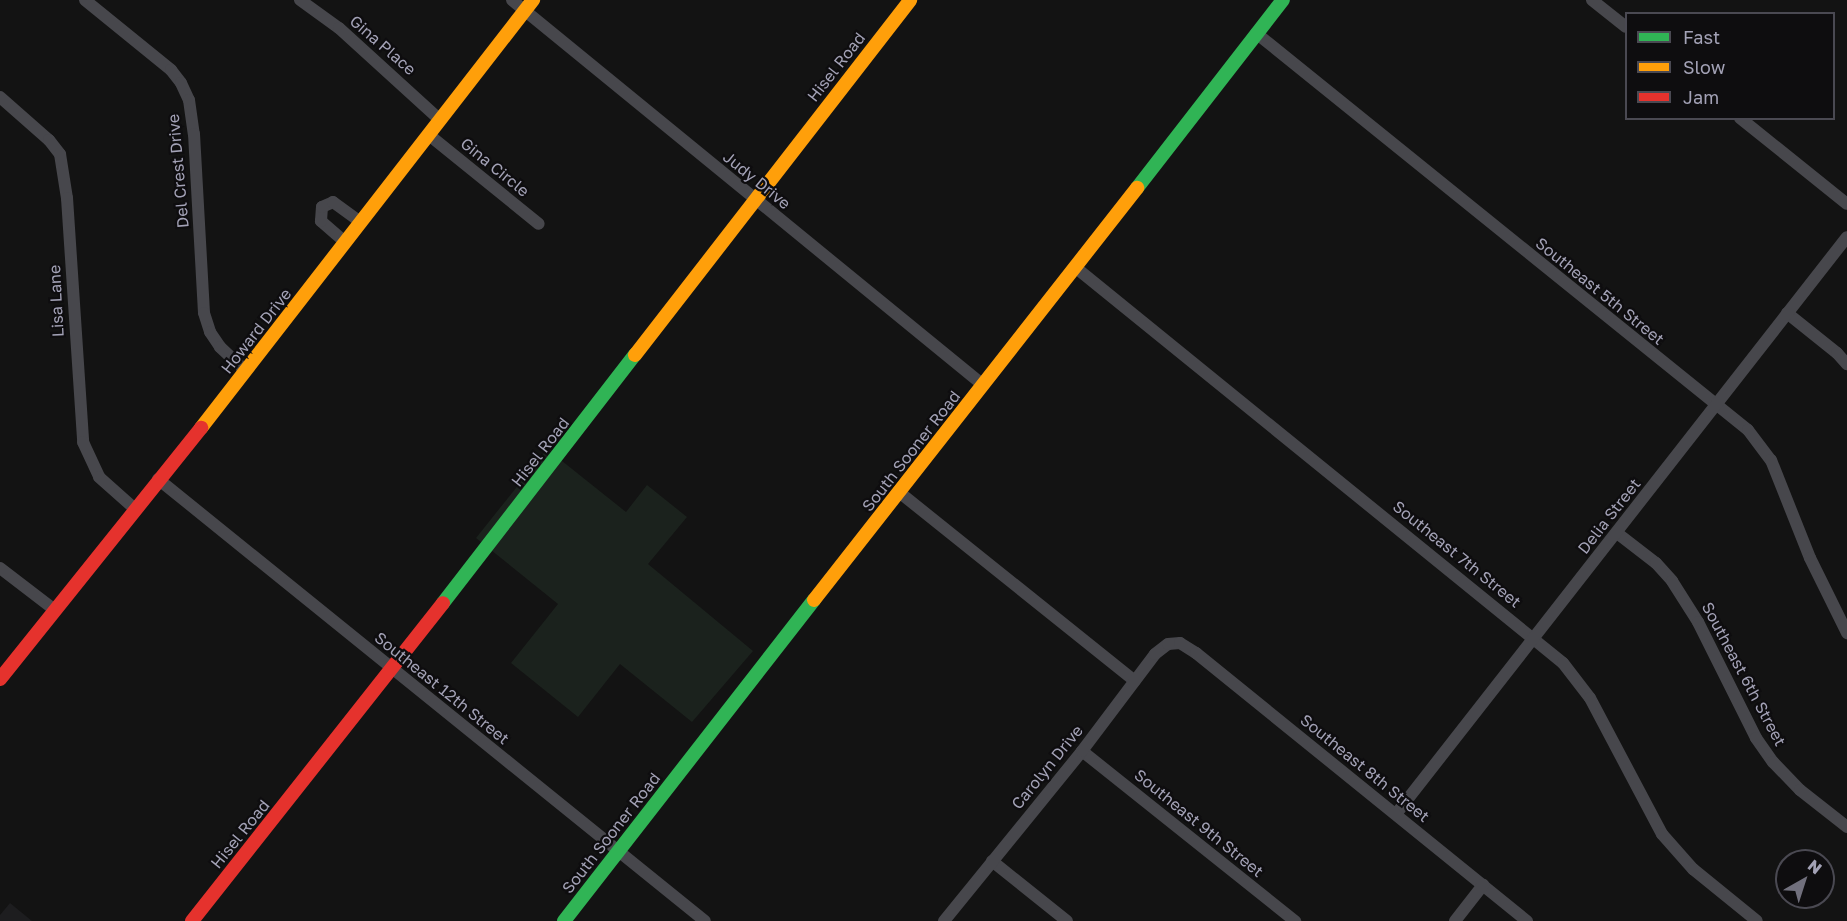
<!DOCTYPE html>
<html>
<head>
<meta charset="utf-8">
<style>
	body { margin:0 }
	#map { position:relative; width:1847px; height:921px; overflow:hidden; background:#131313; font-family:"Golos Text",sans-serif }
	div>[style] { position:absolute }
	.built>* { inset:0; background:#1d1d1f }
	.green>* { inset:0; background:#1b221d }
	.street>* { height:12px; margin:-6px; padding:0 6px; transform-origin:6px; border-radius:6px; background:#47474c }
	.fast>* { height:14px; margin:-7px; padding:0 7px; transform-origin:7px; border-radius:7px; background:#30b455 }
	.slow>* { height:14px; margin:-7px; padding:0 7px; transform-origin:7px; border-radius:7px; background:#ff9f0a }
	.jam>* { height:14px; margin:-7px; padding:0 7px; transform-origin:7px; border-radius:7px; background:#e5322d }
	span { translate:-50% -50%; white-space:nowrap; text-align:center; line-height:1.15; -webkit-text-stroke:4.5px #0e0d0f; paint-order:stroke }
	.street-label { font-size:16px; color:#a3a2b6 }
	.legend { position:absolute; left:1625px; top:12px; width:210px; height:108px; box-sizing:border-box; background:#0e0d0f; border:2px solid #4a4952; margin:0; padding:8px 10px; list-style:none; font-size:18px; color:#a3a2b6 }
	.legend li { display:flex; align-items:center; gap:12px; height:30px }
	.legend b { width:30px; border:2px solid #4a4952 }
	.north { position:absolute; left:1775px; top:849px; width:60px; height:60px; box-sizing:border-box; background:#0e0d0f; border:2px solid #4a4952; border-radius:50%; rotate:39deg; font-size:16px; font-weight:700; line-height:24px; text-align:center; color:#a3a2b6 }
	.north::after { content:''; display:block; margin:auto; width:21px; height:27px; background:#71707d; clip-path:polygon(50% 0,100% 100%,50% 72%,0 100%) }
</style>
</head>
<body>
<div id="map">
	<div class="built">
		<div style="clip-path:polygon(10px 903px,32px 921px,0 921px,0 915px)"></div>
	</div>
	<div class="green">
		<div style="clip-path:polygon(547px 449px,626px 512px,647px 485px,687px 517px,648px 564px,753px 651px,692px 722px,620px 664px,578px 717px,511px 663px,558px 604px,476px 538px)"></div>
	</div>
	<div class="street">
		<div style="left:85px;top:0;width:111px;rotate:39.1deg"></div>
		<div style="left:171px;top:70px;width:16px;rotate:52deg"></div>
		<div style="left:181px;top:83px;width:19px;rotate:65deg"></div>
		<div style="left:189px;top:100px;width:34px;rotate:82deg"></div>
		<div style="left:194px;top:134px;width:179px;rotate:86.8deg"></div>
		<div style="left:204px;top:313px;width:20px;rotate:72deg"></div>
		<div style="left:210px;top:332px;width:18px;rotate:56deg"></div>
		<div style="left:220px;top:347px;width:35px;rotate:43deg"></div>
		<div style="left:300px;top:0;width:48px;rotate:35.7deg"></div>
		<div style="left:339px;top:28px;width:137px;rotate:42.3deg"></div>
		<div style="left:512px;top:0;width:608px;rotate:39.26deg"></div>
		<div style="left:1592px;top:0;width:43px;rotate:38.5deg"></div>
		<div style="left:1256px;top:33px;width:632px;rotate:38.9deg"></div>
		<div style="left:1748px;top:430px;width:38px;rotate:53deg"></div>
		<div style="left:1771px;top:460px;width:105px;rotate:68.3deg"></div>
		<div style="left:1810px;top:558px;width:84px;rotate:63.7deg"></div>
		<div style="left:0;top:97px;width:65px;rotate:41.3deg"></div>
		<div style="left:49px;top:140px;width:18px;rotate:52deg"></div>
		<div style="left:60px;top:154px;width:45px;rotate:81deg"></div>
		<div style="left:67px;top:198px;width:245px;rotate:86.2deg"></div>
		<div style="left:83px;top:442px;width:38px;rotate:65deg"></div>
		<div style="left:99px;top:477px;width:48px;rotate:41.6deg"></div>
		<div style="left:1740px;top:118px;width:137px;rotate:38.8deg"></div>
		<div style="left:429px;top:135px;width:141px;rotate:39deg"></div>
		<div style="left:345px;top:242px;width:32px;rotate:-139deg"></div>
		<div style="left:321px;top:221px;width:14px;rotate:-86deg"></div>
		<div style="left:322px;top:207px;width:12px;rotate:-24deg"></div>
		<div style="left:333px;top:202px;width:34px;rotate:36deg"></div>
		<div style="left:1075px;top:267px;width:628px;rotate:39.06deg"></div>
		<div style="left:1563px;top:663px;width:44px;rotate:52.4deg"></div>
		<div style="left:1590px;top:698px;width:154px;rotate:62.1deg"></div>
		<div style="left:1662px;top:834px;width:47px;rotate:48.5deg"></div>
		<div style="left:1693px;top:869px;width:82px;rotate:39.1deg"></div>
		<div style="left:1787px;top:313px;width:64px;rotate:38.7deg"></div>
		<div style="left:1837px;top:353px;width:15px;rotate:48deg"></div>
		<div style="left:158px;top:479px;width:703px;rotate:38.94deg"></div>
		<div style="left:899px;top:492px;width:302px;rotate:38.7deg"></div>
		<div style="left:1617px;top:533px;width:49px;rotate:37.6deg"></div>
		<div style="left:1656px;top:563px;width:24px;rotate:48deg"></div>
		<div style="left:1672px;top:581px;width:49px;rotate:57.6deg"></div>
		<div style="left:1698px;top:622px;width:130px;rotate:63.4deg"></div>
		<div style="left:1756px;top:738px;width:29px;rotate:55deg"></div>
		<div style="left:1773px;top:762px;width:39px;rotate:46deg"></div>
		<div style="left:1800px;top:790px;width:60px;rotate:38.2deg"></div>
		<div style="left:0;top:568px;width:69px;rotate:37.4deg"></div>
		<div style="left:1082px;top:751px;width:273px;rotate:38.6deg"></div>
		<div style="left:1396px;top:814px;width:732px;rotate:-51.99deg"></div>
		<div style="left:992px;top:861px;width:96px;rotate:38.7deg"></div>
		<div style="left:944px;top:921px;width:219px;rotate:-50.9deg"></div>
		<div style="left:1082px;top:751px;width:121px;rotate:-53deg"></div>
		<div style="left:1155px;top:654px;width:16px;rotate:-38deg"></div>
		<div style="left:1168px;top:644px;width:12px;rotate:-5deg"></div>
		<div style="left:1180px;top:643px;width:19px;rotate:32deg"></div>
		<div style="left:1196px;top:653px;width:426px;rotate:39deg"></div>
		<div style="left:1455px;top:921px;width:46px;rotate:-52.1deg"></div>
	</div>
	<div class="fast">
		<div style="left:1137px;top:188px;width:238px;rotate:-52.2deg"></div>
		<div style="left:443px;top:603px;width:314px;rotate:-52.3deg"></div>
		<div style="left:564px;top:921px;width:407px;rotate:-52.1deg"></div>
	</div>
	<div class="slow">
		<div style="left:635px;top:355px;width:449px;rotate:-52.2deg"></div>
		<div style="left:201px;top:428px;width:542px;rotate:-52.2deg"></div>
		<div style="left:814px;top:600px;width:524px;rotate:-51.9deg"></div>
	</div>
	<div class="jam">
		<div style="left:0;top:679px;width:322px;rotate:-51.3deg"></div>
		<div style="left:192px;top:921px;width:405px;rotate:-51.7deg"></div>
	</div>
	<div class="street-label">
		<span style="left:383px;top:45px;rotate:41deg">Gina Place</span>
		<span style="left:836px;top:67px;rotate:-52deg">Hisel Road</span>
		<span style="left:495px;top:167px;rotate:39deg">Gina Circle</span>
		<span style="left:178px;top:171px;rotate:-95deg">Del Crest Drive</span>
		<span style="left:757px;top:180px;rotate:39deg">Judy Drive</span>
		<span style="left:1600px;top:291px;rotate:39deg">Southeast 5th Street</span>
		<span style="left:56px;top:301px;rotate:-93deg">Lisa Lane</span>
		<span style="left:256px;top:331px;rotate:-52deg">Howard Drive</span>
		<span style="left:911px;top:451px;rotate:-52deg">South Sooner Road</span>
		<span style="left:540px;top:452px;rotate:-52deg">Hisel Road</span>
		<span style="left:1609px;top:516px;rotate:-52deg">Delia Street</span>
		<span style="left:1457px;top:554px;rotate:39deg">Southeast 7th Street</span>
		<span style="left:1744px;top:674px;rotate:62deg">Southeast 6th Street</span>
		<span style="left:442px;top:688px;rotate:39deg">Southeast 12th Street</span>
		<span style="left:1047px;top:767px;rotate:-51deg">Carolyn Drive</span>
		<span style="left:1365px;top:768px;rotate:39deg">Southeast 8th Street</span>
		<span style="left:1199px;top:823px;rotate:39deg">Southeast 9th Street</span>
		<span style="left:611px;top:833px;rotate:-52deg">South Sooner Road</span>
		<span style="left:240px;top:834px;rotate:-51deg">Hisel Road</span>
	</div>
	<ul class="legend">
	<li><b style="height:8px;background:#30b455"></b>Fast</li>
	<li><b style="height:8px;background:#ff9f0a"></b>Slow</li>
	<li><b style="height:8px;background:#e5322d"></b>Jam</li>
	</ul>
	<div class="north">N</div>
</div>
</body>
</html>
